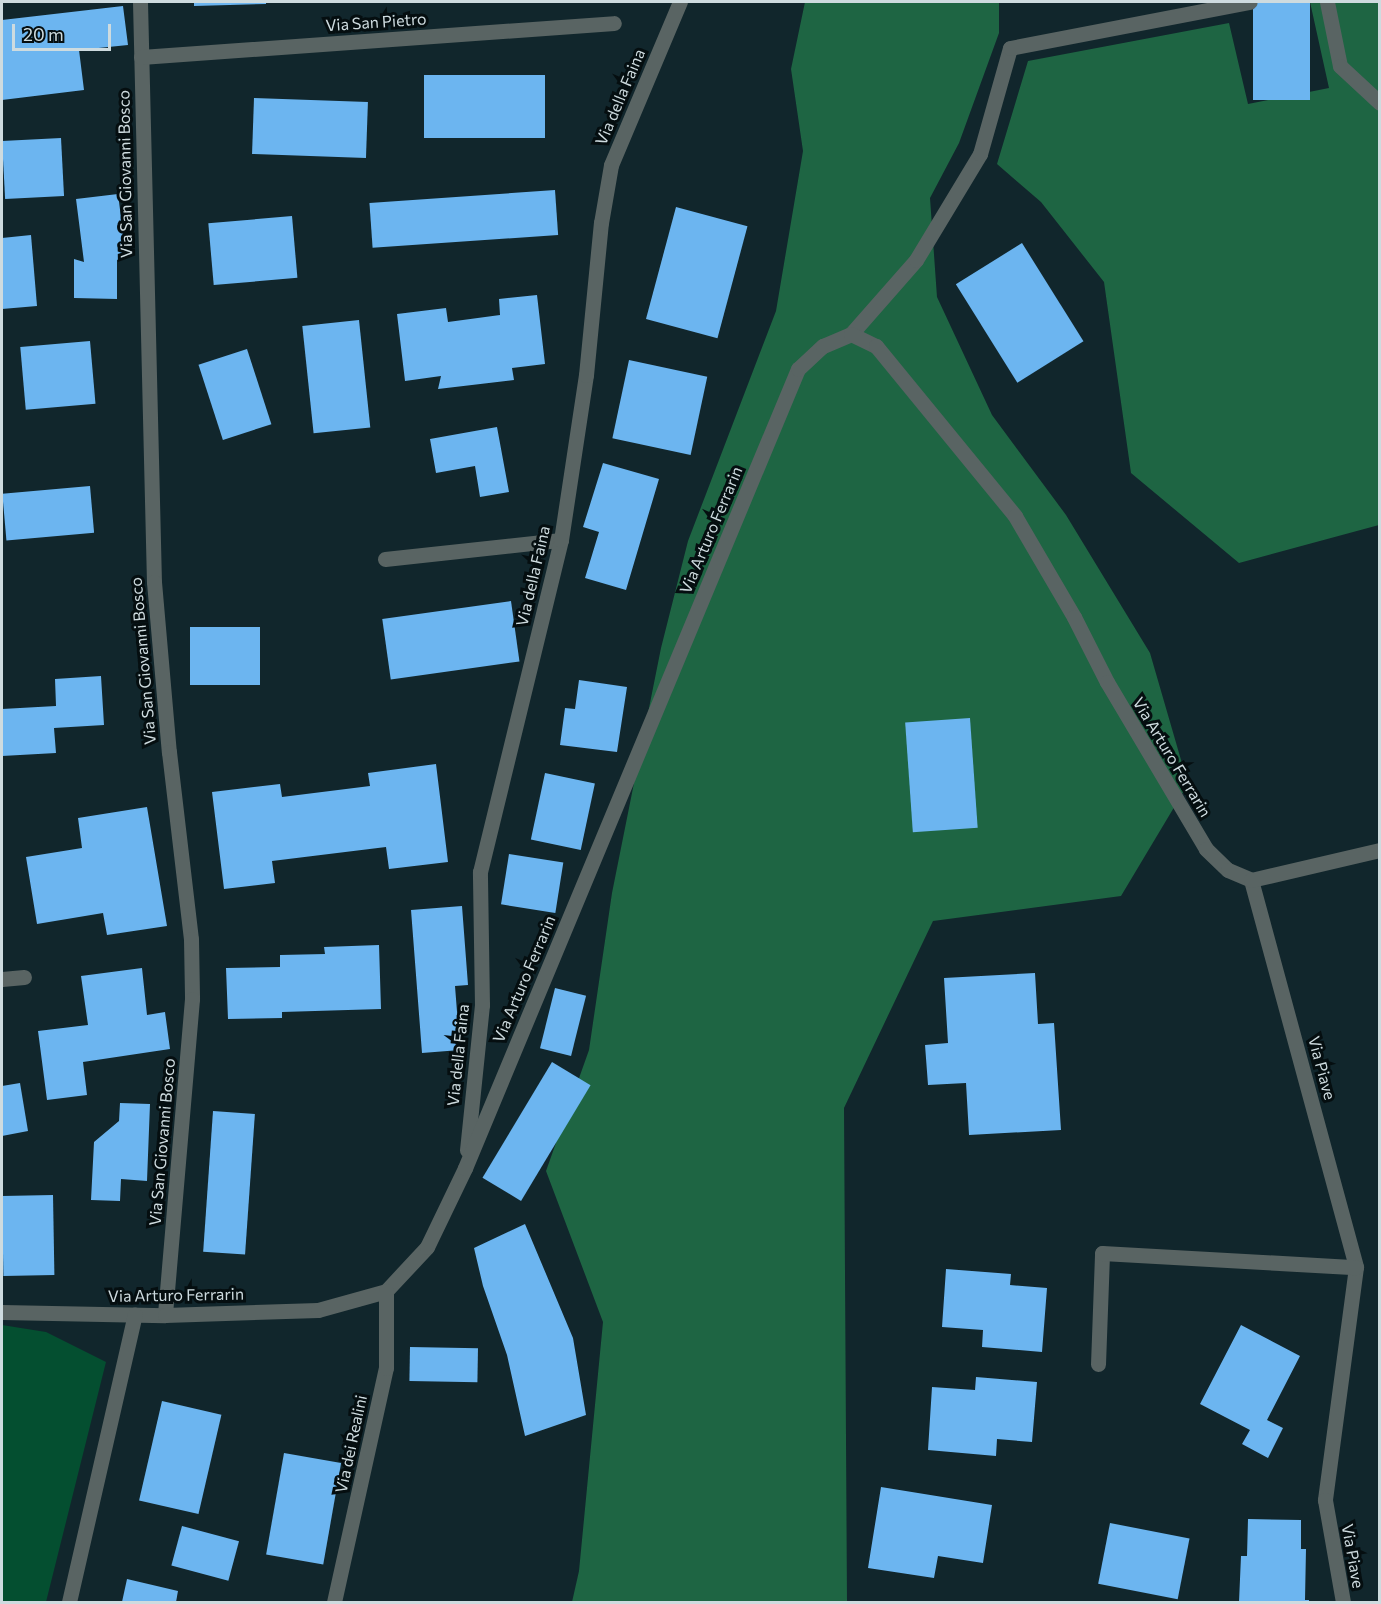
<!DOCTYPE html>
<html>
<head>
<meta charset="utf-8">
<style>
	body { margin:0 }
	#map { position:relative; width:1381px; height:1604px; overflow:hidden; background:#11262c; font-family:Commissioner,sans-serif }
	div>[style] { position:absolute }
	.green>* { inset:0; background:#044f30 }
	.forest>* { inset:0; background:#1e6543 }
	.building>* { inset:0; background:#6cb5f0; transform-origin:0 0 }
	.minor>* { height:15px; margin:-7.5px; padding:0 7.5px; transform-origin:7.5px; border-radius:7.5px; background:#596463 }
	span { translate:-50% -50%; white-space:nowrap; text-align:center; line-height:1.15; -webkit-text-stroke:6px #050e10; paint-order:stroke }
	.street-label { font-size:16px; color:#cedbdf }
	.frame { position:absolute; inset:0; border:3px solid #cedbdf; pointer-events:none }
	.scale { position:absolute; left:12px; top:24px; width:99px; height:27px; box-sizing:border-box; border:3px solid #cedbdf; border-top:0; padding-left:8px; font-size:18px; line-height:21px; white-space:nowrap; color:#cedbdf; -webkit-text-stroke:4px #050e10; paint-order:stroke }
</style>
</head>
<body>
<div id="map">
	<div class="green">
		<div style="clip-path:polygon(2px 1325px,46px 1332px,106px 1362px,46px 1602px,2px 1602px)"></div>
	</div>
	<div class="forest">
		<div style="clip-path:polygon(805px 2px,999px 2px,999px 33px,959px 143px,930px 198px,937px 297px,992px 415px,1066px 515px,1150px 653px,1188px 784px,1121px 896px,933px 921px,844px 1108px,847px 1602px,572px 1602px,579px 1571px,603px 1322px,546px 1171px,589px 1050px,612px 893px,661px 648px,688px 541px,776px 311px,803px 151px,791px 69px)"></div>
		<div style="clip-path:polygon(1310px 2px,1379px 2px,1379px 525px,1239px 563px,1131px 473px,1104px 282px,1041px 202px,997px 164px,1028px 61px,1229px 23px,1248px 104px,1329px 88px)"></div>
	</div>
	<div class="building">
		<div style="clip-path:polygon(194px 2px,266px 2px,266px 4px,194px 6px)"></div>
		<div style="left:1253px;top:2px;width:57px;height:98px"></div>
		<div style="clip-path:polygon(123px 6px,128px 45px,79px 50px,84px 90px,2px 100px,2px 20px)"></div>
		<div style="left:424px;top:75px;width:121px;height:63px"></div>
		<div style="left:254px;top:98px;width:114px;height:56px;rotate:2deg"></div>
		<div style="left:61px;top:138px;width:58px;height:59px;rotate:87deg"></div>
		<div style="left:555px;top:190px;width:45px;height:186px;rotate:86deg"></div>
		<div style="clip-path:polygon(118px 194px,126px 256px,117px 260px,117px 299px,74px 298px,74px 259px,84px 262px,76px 199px)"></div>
		<div style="left:676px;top:207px;width:74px;height:116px;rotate:15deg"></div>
		<div style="left:292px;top:216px;width:62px;height:84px;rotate:85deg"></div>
		<div style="clip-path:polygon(31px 235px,37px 306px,2px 309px,2px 238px)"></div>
		<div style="left:1022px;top:243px;width:116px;height:78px;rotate:58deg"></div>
		<div style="clip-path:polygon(537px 295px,545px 364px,512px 368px,514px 380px,438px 389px,441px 376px,405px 381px,397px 314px,446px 308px,448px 322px,500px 315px,499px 299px)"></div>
		<div style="left:359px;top:320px;width:108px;height:57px;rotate:84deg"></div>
		<div style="left:90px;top:341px;width:63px;height:70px;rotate:85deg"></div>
		<div style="left:247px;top:349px;width:79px;height:51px;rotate:72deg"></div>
		<div style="left:629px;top:360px;width:80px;height:80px;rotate:12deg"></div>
		<div style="clip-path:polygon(497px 427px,509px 492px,480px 497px,475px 466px,436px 473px,430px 439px)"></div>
		<div style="clip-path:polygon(603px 463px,659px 479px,626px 590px,585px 578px,599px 532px,583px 527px)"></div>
		<div style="left:90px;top:486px;width:47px;height:88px;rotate:85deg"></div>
		<div style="left:511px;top:601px;width:61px;height:130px;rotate:82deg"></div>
		<div style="left:190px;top:627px;width:70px;height:58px"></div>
		<div style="clip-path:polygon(101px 676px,104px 725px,54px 728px,56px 753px,2px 756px,2px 709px,56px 706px,55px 679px)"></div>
		<div style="clip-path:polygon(579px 680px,627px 687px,617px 752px,560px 745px,565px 708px,575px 709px)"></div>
		<div style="left:970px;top:718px;width:110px;height:65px;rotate:86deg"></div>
		<div style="clip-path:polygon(436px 764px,448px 862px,389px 869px,386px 847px,272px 861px,275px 883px,224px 889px,212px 792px,280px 784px,282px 797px,370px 786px,368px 773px)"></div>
		<div style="left:545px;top:773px;width:51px;height:68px;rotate:12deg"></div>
		<div style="clip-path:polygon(147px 807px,167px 926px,107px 935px,103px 913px,37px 924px,26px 857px,82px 848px,78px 818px)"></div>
		<div style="left:509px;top:854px;width:55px;height:51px;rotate:9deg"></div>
		<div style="clip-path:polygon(462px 906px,468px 985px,455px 986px,460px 1050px,422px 1053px,411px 910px)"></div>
		<div style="clip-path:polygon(379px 945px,381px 1009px,282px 1012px,282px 1018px,228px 1019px,226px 968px,280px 967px,280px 955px,325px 954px,324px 947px)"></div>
		<div style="clip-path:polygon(142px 968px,147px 1015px,165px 1012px,170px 1049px,83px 1062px,87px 1095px,47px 1100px,38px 1031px,88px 1025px,81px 976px)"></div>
		<div style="clip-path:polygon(1035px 973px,1038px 1024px,1054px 1023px,1061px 1130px,969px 1135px,966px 1083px,928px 1085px,925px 1045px,948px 1043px,944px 978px)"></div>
		<div style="left:555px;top:988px;width:32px;height:62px;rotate:14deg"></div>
		<div style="left:552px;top:1062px;width:45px;height:135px;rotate:31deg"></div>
		<div style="clip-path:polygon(20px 1083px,28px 1131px,2px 1136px,2px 1086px)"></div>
		<div style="clip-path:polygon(120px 1103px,150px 1104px,147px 1181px,121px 1179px,120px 1201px,91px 1200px,94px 1142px,119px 1121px)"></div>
		<div style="left:213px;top:1111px;width:42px;height:141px;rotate:4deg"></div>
		<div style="left:53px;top:1195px;width:80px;height:51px;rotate:89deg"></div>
		<div style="clip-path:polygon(525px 1224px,573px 1338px,586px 1415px,525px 1436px,507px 1355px,483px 1286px,474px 1248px)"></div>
		<div style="clip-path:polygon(946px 1269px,1011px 1274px,1010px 1285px,1047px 1288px,1042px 1352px,982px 1347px,983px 1330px,942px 1327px)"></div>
		<div style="clip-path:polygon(1241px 1325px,1300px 1356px,1267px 1420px,1283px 1428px,1268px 1458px,1242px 1444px,1250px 1430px,1200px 1404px)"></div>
		<div style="left:410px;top:1347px;width:68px;height:34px;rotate:1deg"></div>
		<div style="clip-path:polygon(976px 1377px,1037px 1382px,1032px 1442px,997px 1439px,996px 1456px,928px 1450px,932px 1387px,975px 1390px)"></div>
		<div style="left:162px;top:1401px;width:61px;height:102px;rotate:13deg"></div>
		<div style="left:284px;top:1453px;width:58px;height:103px;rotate:10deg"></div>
		<div style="clip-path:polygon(881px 1487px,992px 1505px,983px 1563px,938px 1556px,934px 1578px,868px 1568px)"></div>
		<div style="clip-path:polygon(1248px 1519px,1301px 1520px,1301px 1549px,1306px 1549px,1305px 1600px,1309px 1600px,1309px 1602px,1239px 1602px,1241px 1556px,1247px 1556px)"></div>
		<div style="left:1110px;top:1523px;width:81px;height:62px;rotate:11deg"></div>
		<div style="left:182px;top:1526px;width:59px;height:41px;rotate:15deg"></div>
		<div style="clip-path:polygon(127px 1579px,178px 1591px,176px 1602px,122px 1602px)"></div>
	</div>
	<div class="minor">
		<div style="left:140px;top:2px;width:580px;rotate:88.62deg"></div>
		<div style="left:154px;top:582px;width:171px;rotate:85deg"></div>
		<div style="left:169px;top:752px;width:188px;rotate:83.3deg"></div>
		<div style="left:191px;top:939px;width:60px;rotate:89deg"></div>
		<div style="left:192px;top:999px;width:317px;rotate:94.9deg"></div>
		<div style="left:1327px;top:2px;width:65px;rotate:78.5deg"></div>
		<div style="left:1340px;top:66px;width:54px;rotate:42.8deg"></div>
		<div style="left:141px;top:57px;width:474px;rotate:-4.1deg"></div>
		<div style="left:851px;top:334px;width:98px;rotate:-48.7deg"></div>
		<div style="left:916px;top:260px;width:124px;rotate:-58.9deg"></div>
		<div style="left:980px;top:154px;width:110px;rotate:-74.2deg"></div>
		<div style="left:1010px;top:48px;width:244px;rotate:-10.9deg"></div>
		<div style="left:385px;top:559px;width:177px;rotate:-6.2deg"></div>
		<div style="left:1251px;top:880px;width:401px;rotate:74.8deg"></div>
		<div style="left:1356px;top:1267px;width:235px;rotate:97.6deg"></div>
		<div style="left:1325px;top:1500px;width:104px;rotate:80deg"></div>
		<div style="left:2px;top:979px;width:22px;rotate:-5deg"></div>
		<div style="left:467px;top:1150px;width:146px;rotate:-84.1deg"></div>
		<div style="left:482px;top:1005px;width:133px;rotate:-90.9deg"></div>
		<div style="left:480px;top:872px;width:342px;rotate:-76.3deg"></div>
		<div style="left:561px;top:540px;width:167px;rotate:-81.4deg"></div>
		<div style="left:586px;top:375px;width:153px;rotate:-84.4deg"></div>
		<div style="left:601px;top:223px;width:59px;rotate:-80.2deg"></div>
		<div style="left:611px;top:165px;width:177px;rotate:-67.1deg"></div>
		<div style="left:2px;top:1312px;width:163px;rotate:1.1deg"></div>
		<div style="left:165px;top:1315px;width:153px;rotate:-1.9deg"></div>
		<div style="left:318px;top:1310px;width:71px;rotate:-15.6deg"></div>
		<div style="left:386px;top:1291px;width:60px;rotate:-47deg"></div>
		<div style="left:427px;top:1247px;width:88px;rotate:-64.3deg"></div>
		<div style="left:465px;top:1168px;width:866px;rotate:-67.38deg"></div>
		<div style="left:798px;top:369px;width:34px;rotate:-43deg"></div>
		<div style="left:823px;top:346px;width:30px;rotate:-23deg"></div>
		<div style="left:851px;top:334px;width:28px;rotate:26deg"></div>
		<div style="left:876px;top:346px;width:220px;rotate:50.7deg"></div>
		<div style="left:1015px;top:516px;width:117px;rotate:59.7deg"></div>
		<div style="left:1074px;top:617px;width:73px;rotate:63.1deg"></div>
		<div style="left:1107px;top:682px;width:194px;rotate:59.3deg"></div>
		<div style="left:1206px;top:849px;width:30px;rotate:44deg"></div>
		<div style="left:1228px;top:870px;width:25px;rotate:23deg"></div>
		<div style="left:1251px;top:880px;width:132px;rotate:-13.1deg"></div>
		<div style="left:1098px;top:1364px;width:111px;rotate:-87.9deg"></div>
		<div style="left:1102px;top:1253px;width:254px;rotate:3.2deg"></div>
		<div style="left:69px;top:1602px;width:295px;rotate:-77.1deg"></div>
		<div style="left:334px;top:1602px;width:240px;rotate:-77.5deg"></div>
		<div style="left:386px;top:1368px;width:77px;rotate:-90deg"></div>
	</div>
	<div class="street-label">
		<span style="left:376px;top:22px;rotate:-4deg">Via San Pietro</span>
		<span style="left:620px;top:97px;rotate:-67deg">Via della Faina</span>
		<span style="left:125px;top:174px;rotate:-91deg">Via San Giovanni Bosco</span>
		<span style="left:711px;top:530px;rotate:-67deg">Via Arturo Ferrarin</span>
		<span style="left:533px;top:576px;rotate:-77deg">Via della Faina</span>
		<span style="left:143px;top:661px;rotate:-95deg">Via San Giovanni Bosco</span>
		<span style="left:1172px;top:757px;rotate:59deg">Via Arturo Ferrarin</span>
		<span style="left:524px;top:979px;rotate:-67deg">Via Arturo Ferrarin</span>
		<span style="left:458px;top:1055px;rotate:-84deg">Via della Faina</span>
		<span style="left:1322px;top:1068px;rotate:75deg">Via Piave</span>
		<span style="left:162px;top:1142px;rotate:-85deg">Via San Giovanni Bosco</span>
		<span style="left:176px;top:1295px;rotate:-1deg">Via Arturo Ferrarin</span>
		<span style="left:351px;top:1444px;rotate:-78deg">Via dei Realini</span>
		<span style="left:1353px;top:1556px;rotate:80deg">Via Piave</span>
	</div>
	<div class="frame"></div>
	<div class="scale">20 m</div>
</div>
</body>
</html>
